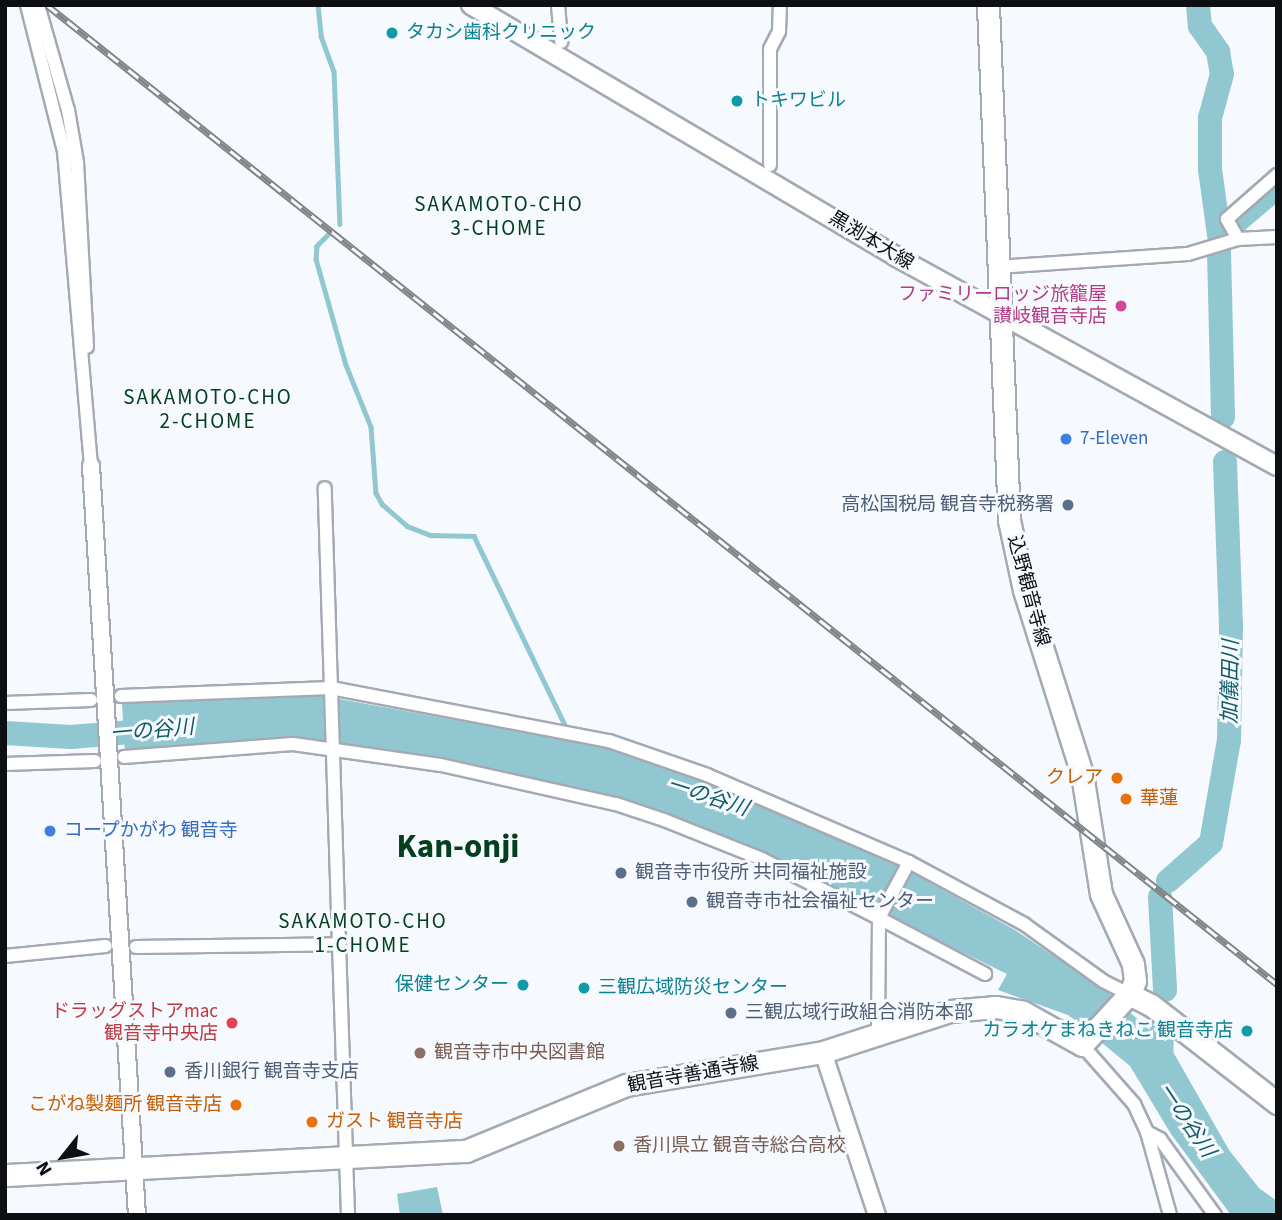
<!DOCTYPE html>
<html>
<head>
<meta charset="utf-8">
<style>
	body { margin:0 }
	#map { position:relative; width:1282px; height:1220px; overflow:hidden; background:#f6f9fd; font-family:"Source Sans 3","Noto Sans JP",sans-serif }
	div>[style] { position:absolute }
	.water>* { inset:0; background:#91c7d0 }
	.stream>* { height:4.5px; margin:-2.25px; padding:0 2.25px; transform-origin:2.25px; border-radius:2.25px; background:#91c7d0 }
	.river>* { height:24px; margin:-12px; padding:0 12px; transform-origin:12px; border-radius:12px; background:#91c7d0 }
	.roads { filter:drop-shadow(2px 0 #a4aab4) drop-shadow(-2px 0 #a4aab4) drop-shadow(0 2px #a4aab4) drop-shadow(0 -2px #a4aab4) }
	.minor>* { height:12px; margin:-6px; padding:0 6px; transform-origin:6px; border-radius:6px; background:#fff }
	.tertiary>* { height:16px; margin:-8px; padding:0 8px; transform-origin:8px; border-radius:8px; background:#fff }
	.secondary>* { height:18px; margin:-9px; padding:0 9px; transform-origin:9px; border-radius:9px; background:#fff }
	.primary>* { height:21px; margin:-10.5px; padding:0 10.5px; transform-origin:10.5px; border-radius:10.5px; background:#fff }
	.rail>* { height:7px; margin-top:-3.5px; transform-origin:0; background:repeating-linear-gradient(90deg,#f6f9fd 0 13px,#828588 0 26px); box-sizing:border-box; border-block:2px solid #828588 }
	.dots>* { width:19px; height:19px; translate:-50% -50%; box-sizing:border-box; border:4px solid #f6f9fd; border-radius:50% }
	span { translate:-50% -50%; white-space:nowrap; text-align:center; line-height:1.15; -webkit-text-stroke:6px #f6f9fd; paint-order:stroke }
	.culture-label { font-size:19px; color:#0d838f }
	.left { translate:0 -50%; text-align:left }
	.right { translate:-100% -50%; text-align:right }
	.street-label { font-size:19px; color:#0d0f12 }
	.hotel-label { font-size:19px; color:#b23c85 }
	.shop-label { font-size:19px; color:#366cbe }
	.service-label { font-size:19px; color:#4e5e75 }
	.food-label { font-size:19px; color:#c56008 }
	.health-label { font-size:19px; color:#be3a42 }
	.education-label { font-size:19px; color:#785e54 }
	.neighbourhood-label { font-size:21px; color:#044020; letter-spacing:2px }
	.water-label { font-size:21px; color:#0f5b66; font-style:italic }
	.town-label { font-size:33px; color:#044020; font-weight:700 }
	.frame { position:absolute; inset:0; border:7px solid #0d0f12; pointer-events:none }
	.north { position:absolute; left:28px; top:1122px; width:70px; height:70px; -webkit-text-stroke:5px #f6f9fd; paint-order:stroke; rotate:239deg; font-size:19px; font-weight:700; line-height:28px; text-align:center; color:#0d0f12 }
	.north::after { content:''; display:block; margin:auto; width:24px; height:32px; background:#0d0f12; clip-path:polygon(50% 0,100% 100%,50% 72%,0 100%) }
</style>
</head>
<body>
<div id="map">
	<div class="water">
		<div style="clip-path:polygon(301px 692px,626px 751px,773px 807px,914px 874px,1015px 930px,1105px 990px,1172px 1050px,1229px 1150px,1259px 1188px,1277px 1201px,1277px 1215px,1231px 1215px,1171px 1134px,1130px 1066px,1068px 1015px,998px 990px,1007px 974px,765px 856px,627px 803px,350px 748px,125px 753px,122px 704px)"></div>
		<div style="clip-path:polygon(437px 1187px,443px 1215px,400px 1215px,397px 1194px)"></div>
	</div>
	<div class="stream">
		<div style="left:318px;top:5px;width:31px;rotate:84deg"></div>
		<div style="left:321px;top:36px;width:37px;rotate:70deg"></div>
		<div style="left:334px;top:71px;width:153px;rotate:87.8deg"></div>
		<div style="left:328px;top:235px;width:16px;rotate:135deg"></div>
		<div style="left:317px;top:246px;width:13px;rotate:94deg"></div>
		<div style="left:316px;top:259px;width:110px;rotate:74.2deg"></div>
		<div style="left:346px;top:365px;width:67px;rotate:68deg"></div>
		<div style="left:371px;top:427px;width:66px;rotate:85.7deg"></div>
		<div style="left:376px;top:493px;width:13px;rotate:61deg"></div>
		<div style="left:382px;top:504px;width:33px;rotate:41deg"></div>
		<div style="left:407px;top:526px;width:25px;rotate:21deg"></div>
		<div style="left:430px;top:535px;width:44px;rotate:1.3deg"></div>
		<div style="left:474px;top:536px;width:214px;rotate:64.3deg"></div>
	</div>
	<div class="river">
		<div style="left:1198px;top:5px;width:21px;rotate:85deg"></div>
		<div style="left:1200px;top:26px;width:32px;rotate:55deg"></div>
		<div style="left:1218px;top:52px;width:22px;rotate:80deg"></div>
		<div style="left:1222px;top:74px;width:46px;rotate:105.3deg"></div>
		<div style="left:1210px;top:118px;width:51px;rotate:90deg"></div>
		<div style="left:1210px;top:169px;width:67px;rotate:82.2deg"></div>
		<div style="left:1236px;top:222px;width:54px;rotate:-40.5deg"></div>
		<div style="left:1219px;top:252px;width:165px;rotate:88.6deg"></div>
		<div style="left:5px;top:733px;width:66px;rotate:3.5deg"></div>
		<div style="left:71px;top:737px;width:84px;rotate:-4.8deg"></div>
		<div style="left:1168px;top:881px;width:57px;rotate:-41.5deg"></div>
		<div style="left:1211px;top:843px;width:105px;rotate:-80.1deg"></div>
		<div style="left:1229px;top:740px;width:114px;rotate:-89deg"></div>
		<div style="left:1231px;top:626px;width:164px;rotate:-92.1deg"></div>
		<div style="left:1160px;top:897px;width:93px;rotate:86.9deg"></div>
		<div style="left:1161px;top:1073px;width:50px;rotate:-88.9deg"></div>
	</div>
	<div class="roads">
		<div class="minor">
			<div style="left:27px;top:5px;width:151px;rotate:75.8deg"></div>
			<div style="left:64px;top:151px;width:316px;rotate:85.1deg"></div>
			<div style="left:38px;top:5px;width:109px;rotate:74.1deg"></div>
			<div style="left:68px;top:110px;width:53px;rotate:80.2deg"></div>
			<div style="left:77px;top:162px;width:185px;rotate:86.9deg"></div>
			<div style="left:558px;top:5px;width:37px;rotate:85deg"></div>
			<div style="left:770px;top:165px;width:116px;rotate:-90deg"></div>
			<div style="left:770px;top:49px;width:20px;rotate:-63deg"></div>
			<div style="left:779px;top:31px;width:26px;rotate:-88deg"></div>
			<div style="left:1238px;top:239px;width:23px;rotate:-119deg"></div>
			<div style="left:1227px;top:219px;width:67px;rotate:-41.3deg"></div>
			<div style="left:997px;top:267px;width:191px;rotate:-3.9deg"></div>
			<div style="left:1188px;top:254px;width:52px;rotate:-16.7deg"></div>
			<div style="left:1238px;top:239px;width:39px;rotate:-3deg"></div>
			<div style="left:121px;top:696px;width:210px;rotate:-2.2deg"></div>
			<div style="left:331px;top:688px;width:283px;rotate:10.8deg"></div>
			<div style="left:609px;top:741px;width:104px;rotate:19.1deg"></div>
			<div style="left:707px;top:775px;width:220px;rotate:23.3deg"></div>
			<div style="left:909px;top:862px;width:131px;rotate:28.3deg"></div>
			<div style="left:1024px;top:924px;width:97px;rotate:35.8deg"></div>
			<div style="left:1103px;top:981px;width:29px;rotate:27deg"></div>
			<div style="left:5px;top:703px;width:86px;rotate:-2deg"></div>
			<div style="left:124px;top:757px;width:169px;rotate:-4.4deg"></div>
			<div style="left:293px;top:744px;width:149px;rotate:8.1deg"></div>
			<div style="left:441px;top:765px;width:179px;rotate:12.6deg"></div>
			<div style="left:616px;top:804px;width:51px;rotate:18.4deg"></div>
			<div style="left:664px;top:820px;width:105px;rotate:21.7deg"></div>
			<div style="left:762px;top:859px;width:131px;rotate:26.8deg"></div>
			<div style="left:879px;top:918px;width:116px;rotate:90.5deg"></div>
			<div style="left:5px;top:764px;width:90px;rotate:-1.9deg"></div>
			<div style="left:909px;top:862px;width:64px;rotate:118.2deg"></div>
			<div style="left:879px;top:918px;width:120px;rotate:27.8deg"></div>
			<div style="left:339px;top:944px;width:271px;rotate:88.1deg"></div>
			<div style="left:136px;top:947px;width:203px;rotate:-0.8deg"></div>
			<div style="left:339px;top:944px;width:456px;rotate:-91.8deg"></div>
			<div style="left:5px;top:956px;width:101px;rotate:-5.7deg"></div>
			<div style="left:1082px;top:1045px;width:79px;rotate:48.6deg"></div>
			<div style="left:1134px;top:1104px;width:31px;rotate:65deg"></div>
			<div style="left:1147px;top:1132px;width:86px;rotate:74.5deg"></div>
			<div style="left:1147px;top:1132px;width:15px;rotate:28deg"></div>
			<div style="left:1160px;top:1139px;width:94px;rotate:54.1deg"></div>
		</div>
		<div class="tertiary">
			<div style="left:91px;top:466px;width:750px;rotate:86.49deg"></div>
			<div style="left:823px;top:1052px;width:172px;rotate:71.7deg"></div>
		</div>
		<div class="secondary">
			<div style="left:471px;top:5px;width:493px;rotate:30.6deg"></div>
			<div style="left:895px;top:256px;width:436px;rotate:28.8deg"></div>
		</div>
		<div class="primary">
			<div style="left:1129px;top:994px;width:25px;rotate:27deg"></div>
			<div style="left:1151px;top:1005px;width:160px;rotate:37.9deg"></div>
			<div style="left:5px;top:1175px;width:462px;rotate:-3deg"></div>
			<div style="left:466px;top:1151px;width:173px;rotate:-22.4deg"></div>
			<div style="left:626px;top:1085px;width:200px;rotate:-9.5deg"></div>
			<div style="left:823px;top:1052px;width:133px;rotate:-17.9deg"></div>
			<div style="left:950px;top:1011px;width:46px;rotate:-5deg"></div>
			<div style="left:996px;top:1007px;width:27px;rotate:10deg"></div>
			<div style="left:1023px;top:1012px;width:68px;rotate:29.2deg"></div>
			<div style="left:1082px;top:1045px;width:69px;rotate:-47.3deg"></div>
			<div style="left:1129px;top:994px;width:14px;rotate:-65deg"></div>
			<div style="left:1135px;top:981px;width:17px;rotate:-97deg"></div>
			<div style="left:1133px;top:964px;width:77px;rotate:-114.6deg"></div>
			<div style="left:1101px;top:894px;width:121px;rotate:-99deg"></div>
			<div style="left:1082px;top:774px;width:193px;rotate:-107.5deg"></div>
			<div style="left:1024px;top:590px;width:72px;rotate:-102.1deg"></div>
			<div style="left:1009px;top:520px;width:515px;rotate:-92.34deg"></div>
		</div>
	</div>
	<div class="rail">
		<div style="left:47px;top:5px;width:1572px;rotate:38.52deg"></div>
	</div>
	<div class="dots">
		<div style="left:392px;top:33px;background:#0f9aa8"></div>
		<div style="left:737px;top:101px;background:#0f9aa8"></div>
		<div style="left:1121px;top:306px;background:#d1479c"></div>
		<div style="left:1066px;top:439px;background:#3f7fe0"></div>
		<div style="left:1068px;top:505px;background:#5c6f8a"></div>
		<div style="left:1117px;top:778px;background:#e8710a"></div>
		<div style="left:1126px;top:799px;background:#e8710a"></div>
		<div style="left:50px;top:831px;background:#3f7fe0"></div>
		<div style="left:621px;top:873px;background:#5c6f8a"></div>
		<div style="left:692px;top:902px;background:#5c6f8a"></div>
		<div style="left:523px;top:985px;background:#0f9aa8"></div>
		<div style="left:584px;top:988px;background:#0f9aa8"></div>
		<div style="left:731px;top:1013px;background:#5c6f8a"></div>
		<div style="left:232px;top:1023px;background:#e0444e"></div>
		<div style="left:1247px;top:1031px;background:#0f9aa8"></div>
		<div style="left:420px;top:1053px;background:#8d6e63"></div>
		<div style="left:170px;top:1072px;background:#5c6f8a"></div>
		<div style="left:236px;top:1105px;background:#e8710a"></div>
		<div style="left:312px;top:1122px;background:#e8710a"></div>
		<div style="left:619px;top:1146px;background:#8d6e63"></div>
	</div>
	<div class="culture-label">
		<span class="left" style="left:406px;top:33px">タカシ歯科クリニック</span>
		<span class="left" style="left:751px;top:101px">トキワビル</span>
		<span class="right" style="left:509px;top:985px">保健センター</span>
		<span class="left" style="left:598px;top:988px">三観広域防災センター</span>
		<span class="right" style="left:1233px;top:1031px">カラオケまねきねこ 観音寺店</span>
	</div>
	<div class="street-label">
		<span style="left:871px;top:241px;rotate:31deg">黒渕本大線</span>
		<span style="left:1028px;top:591px;rotate:75deg">込野観音寺線</span>
		<span style="left:693px;top:1075px;rotate:-10deg">観音寺善通寺線</span>
	</div>
	<div class="hotel-label">
		<span class="right" style="left:1107px;top:306px">ファミリーロッジ旅籠屋<br>讃岐観音寺店</span>
	</div>
	<div class="shop-label">
		<span class="left" style="left:1080px;top:439px">7-Eleven</span>
		<span class="left" style="left:64px;top:831px">コープかがわ 観音寺</span>
	</div>
	<div class="service-label">
		<span class="right" style="left:1054px;top:505px">高松国税局 観音寺税務署</span>
		<span class="left" style="left:635px;top:873px">観音寺市役所 共同福祉施設</span>
		<span class="left" style="left:706px;top:902px">観音寺市社会福祉センター</span>
		<span class="left" style="left:745px;top:1013px">三観広域行政組合消防本部</span>
		<span class="left" style="left:184px;top:1072px">香川銀行 観音寺支店</span>
	</div>
	<div class="food-label">
		<span class="right" style="left:1103px;top:778px">クレア</span>
		<span class="left" style="left:1140px;top:799px">華蓮</span>
		<span class="right" style="left:222px;top:1105px">こがね製麺所 観音寺店</span>
		<span class="left" style="left:326px;top:1122px">ガスト 観音寺店</span>
	</div>
	<div class="health-label">
		<span class="right" style="left:218px;top:1023px">ドラッグストアmac<br>観音寺中央店</span>
	</div>
	<div class="education-label">
		<span class="left" style="left:434px;top:1053px">観音寺市中央図書館</span>
		<span class="left" style="left:633px;top:1146px">香川県立 観音寺総合高校</span>
	</div>
	<div class="neighbourhood-label">
		<span style="left:499px;top:216px">SAKAMOTO-CHO<br>3-CHOME</span>
		<span style="left:208px;top:409px">SAKAMOTO-CHO<br>2-CHOME</span>
		<span style="left:363px;top:933px">SAKAMOTO-CHO<br>1-CHOME</span>
	</div>
	<div class="water-label">
		<span style="left:1230px;top:682px;rotate:-89deg">加儀田川</span>
		<span style="left:152px;top:730px;rotate:-5deg">一の谷川</span>
		<span style="left:708px;top:796px;rotate:18deg">一の谷川</span>
		<span style="left:1187px;top:1120px;rotate:56deg">一の谷川</span>
	</div>
	<div class="town-label">
		<span style="left:458px;top:847px">Kan-onji</span>
	</div>
	<div class="frame"></div>
	<div class="north">N</div>
</div>
</body>
</html>
